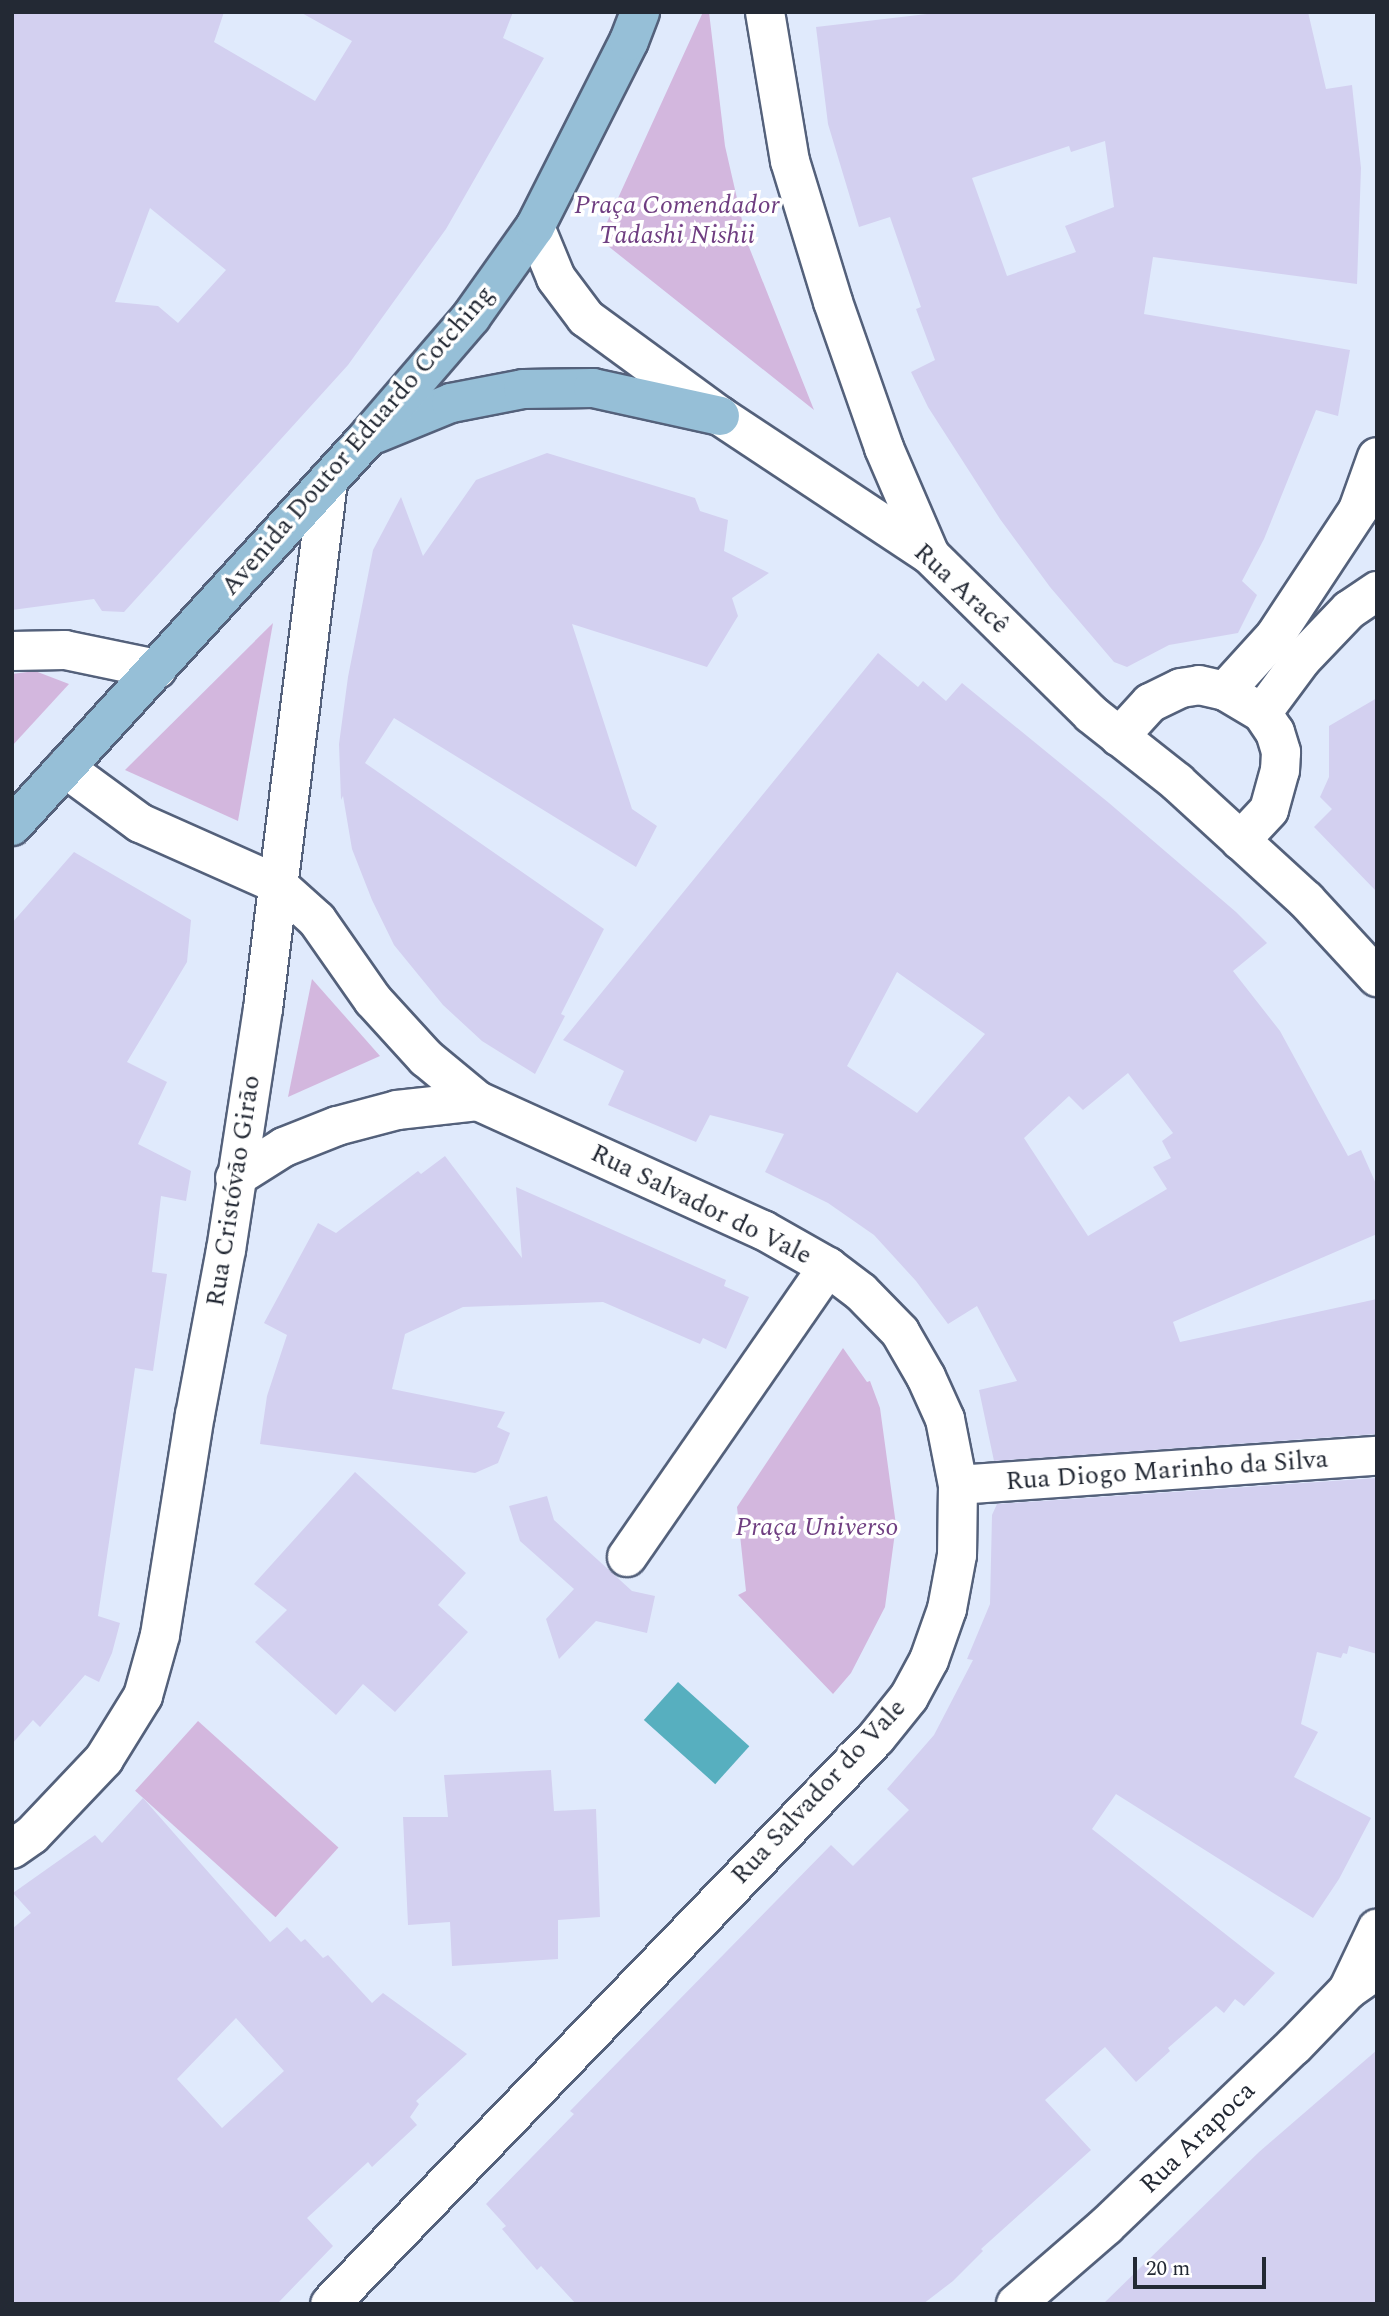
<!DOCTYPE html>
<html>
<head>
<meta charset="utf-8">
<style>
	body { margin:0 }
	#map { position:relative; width:1389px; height:2316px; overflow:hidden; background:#e0eafc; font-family:Spectral,serif }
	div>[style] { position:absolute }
	.green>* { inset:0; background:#d3b7de; transform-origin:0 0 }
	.water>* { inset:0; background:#57afbf; transform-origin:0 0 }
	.building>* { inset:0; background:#d3d0f0 }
	.roads { filter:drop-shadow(2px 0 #54617b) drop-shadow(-2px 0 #54617b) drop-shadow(0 2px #54617b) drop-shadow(0 -2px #54617b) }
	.minor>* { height:38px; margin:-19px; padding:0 19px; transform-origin:19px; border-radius:19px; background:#fff }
	.major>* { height:38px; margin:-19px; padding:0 19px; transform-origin:19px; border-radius:19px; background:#96bfd7 }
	span { translate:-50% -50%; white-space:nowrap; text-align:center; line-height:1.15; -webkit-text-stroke:7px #fff; paint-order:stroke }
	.park-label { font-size:26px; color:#6f3e81; font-style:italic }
	.street-label { font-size:26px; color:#232934 }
	.frame { position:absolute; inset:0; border:14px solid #232934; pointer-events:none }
	.scale { position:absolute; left:1133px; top:2257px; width:133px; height:32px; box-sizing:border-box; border:4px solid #232934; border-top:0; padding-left:9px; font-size:21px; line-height:24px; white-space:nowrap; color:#232934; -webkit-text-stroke:5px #fff; paint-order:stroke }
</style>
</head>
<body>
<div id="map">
	<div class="green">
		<div style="clip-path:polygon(703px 12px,709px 12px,725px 146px,747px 242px,814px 410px,608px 246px,603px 238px,603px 231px)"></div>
		<div style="clip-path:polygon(273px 623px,238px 821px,125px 770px)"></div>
		<div style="clip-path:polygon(35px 671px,69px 684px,12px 746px,12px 674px)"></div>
		<div style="clip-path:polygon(312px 979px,380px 1056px,288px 1097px)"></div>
		<div style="clip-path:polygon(843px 1348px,867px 1382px,870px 1381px,880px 1408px,896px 1525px,885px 1607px,851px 1673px,833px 1694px,738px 1595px,746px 1591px,737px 1507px)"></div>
		<div style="left:198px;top:1721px;width:189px;height:94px;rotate:42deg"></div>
	</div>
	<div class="water">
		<div style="left:678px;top:1682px;width:96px;height:51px;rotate:42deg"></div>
	</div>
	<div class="building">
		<div style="clip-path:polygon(evenodd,12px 12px,224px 12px,214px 42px,315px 101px,352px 41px,300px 12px,513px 12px,503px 38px,544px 58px,446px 229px,348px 365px,124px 612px,102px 611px,94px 599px,12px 610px,12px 12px,150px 208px,226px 270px,178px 323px,158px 306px,115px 302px,150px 208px)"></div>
		<div style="clip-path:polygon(evenodd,944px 12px,1308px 12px,1326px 89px,1352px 85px,1361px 168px,1357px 284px,1153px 257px,1144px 314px,1350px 350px,1338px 416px,1316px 410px,1264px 539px,1242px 581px,1257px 595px,1238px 633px,1169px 645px,1127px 667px,1114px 662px,1050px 587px,1000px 519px,928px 407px,911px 372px,935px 360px,916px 309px,921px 307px,890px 217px,859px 227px,828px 124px,816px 27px,944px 12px,1105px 141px,1114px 207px,1065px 226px,1076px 252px,1007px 276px,972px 178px,1069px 146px,1071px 152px,1105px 141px)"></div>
		<div style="clip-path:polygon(547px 453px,695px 498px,700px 511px,728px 520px,724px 551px,769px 573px,732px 598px,738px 616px,707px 667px,572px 624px,632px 809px,657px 826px,636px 867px,394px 718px,365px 763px,604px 929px,561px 1014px,565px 1016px,535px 1074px,482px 1041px,443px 1005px,394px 945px,372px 900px,352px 849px,343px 796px,341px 800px,339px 744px,348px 677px,373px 550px,401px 497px,423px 556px,476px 480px)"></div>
		<div style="clip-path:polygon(evenodd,878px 653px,918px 687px,923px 681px,946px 701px,962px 683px,1109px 803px,1236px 912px,1267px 943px,1233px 971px,1280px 1031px,1348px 1156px,1361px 1150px,1377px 1186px,1377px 1234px,1173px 1322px,1180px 1342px,1377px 1299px,1377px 1434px,994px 1461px,979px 1390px,1017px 1381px,977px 1306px,948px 1324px,916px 1281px,874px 1235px,828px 1203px,765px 1172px,784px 1134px,710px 1115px,696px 1142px,634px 1116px,608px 1105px,624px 1071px,563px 1040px,878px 653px,897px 972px,985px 1034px,917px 1113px,847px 1066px,897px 972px,878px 653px,1128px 1073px,1173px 1133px,1162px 1141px,1171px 1158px,1153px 1167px,1167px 1189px,1088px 1236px,1024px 1138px,1069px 1096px,1083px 1110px,1128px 1073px)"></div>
		<div style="clip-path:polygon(1377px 698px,1377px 892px,1314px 827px,1332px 809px,1320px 797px,1329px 777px,1329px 726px)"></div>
		<div style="clip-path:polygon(74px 852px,191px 920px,187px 962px,127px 1062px,167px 1082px,138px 1144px,191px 1171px,186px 1201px,161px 1196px,152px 1272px,167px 1274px,153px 1371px,135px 1368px,98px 1616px,120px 1623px,112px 1653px,99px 1682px,85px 1675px,40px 1727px,33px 1720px,12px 1744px,12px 923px)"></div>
		<div style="clip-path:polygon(445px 1156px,522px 1258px,516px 1187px,726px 1280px,724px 1286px,749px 1297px,726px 1349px,703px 1338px,700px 1344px,603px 1302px,463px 1307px,405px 1334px,392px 1389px,505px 1412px,497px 1427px,510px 1433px,498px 1463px,475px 1473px,260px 1444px,267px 1396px,287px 1335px,264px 1323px,318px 1223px,336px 1233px,418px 1171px,421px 1174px)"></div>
		<div style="clip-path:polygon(355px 1472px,466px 1573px,438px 1605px,468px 1632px,395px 1712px,363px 1684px,336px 1715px,255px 1642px,287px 1610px,254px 1584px)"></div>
		<div style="clip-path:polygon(1377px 1478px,1377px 1654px,1349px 1646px,1347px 1654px,1343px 1653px,1341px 1658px,1317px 1652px,1301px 1724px,1318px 1732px,1294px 1777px,1371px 1818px,1339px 1879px,1313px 1918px,1116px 1794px,1092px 1829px,1275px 1973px,1244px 2006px,1235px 1999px,1224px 2013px,1216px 2006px,1168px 2048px,1170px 2051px,1136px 2082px,1105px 2047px,1045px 2100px,1091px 2150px,981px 2249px,983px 2251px,953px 2281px,923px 2304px,576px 2304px,541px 2266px,537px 2270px,502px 2229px,506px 2226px,486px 2204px,574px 2114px,570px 2111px,831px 1845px,853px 1866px,909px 1810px,887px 1789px,934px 1735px,973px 1660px,967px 1659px,990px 1604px,992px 1515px,997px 1504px)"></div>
		<div style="clip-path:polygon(547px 1496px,554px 1520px,632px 1591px,655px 1596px,647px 1633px,596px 1621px,559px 1659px,546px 1619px,574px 1589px,520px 1541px,509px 1506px)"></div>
		<div style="clip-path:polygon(551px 1770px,554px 1811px,596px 1809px,600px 1917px,558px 1920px,558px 1959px,452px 1966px,450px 1922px,408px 1925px,403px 1817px,448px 1817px,444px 1775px)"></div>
		<div style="clip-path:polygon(evenodd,143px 1798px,270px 1942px,287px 1927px,301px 1942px,305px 1939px,323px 1958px,328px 1955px,372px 2003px,383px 1993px,467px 2054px,416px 2101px,419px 2104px,410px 2117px,417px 2125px,372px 2167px,368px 2162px,307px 2218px,333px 2246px,277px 2304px,12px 2304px,12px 1929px,31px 1913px,13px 1893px,95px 1835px,102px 1843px,143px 1798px,236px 2018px,284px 2071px,222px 2128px,177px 2079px,236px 2018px)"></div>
		<div style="clip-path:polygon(1377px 2050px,1377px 2304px,1103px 2304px,1259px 2152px)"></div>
	</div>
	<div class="roads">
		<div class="minor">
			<div style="left:765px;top:12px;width:151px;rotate:80.5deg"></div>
			<div style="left:790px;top:161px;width:147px;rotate:73deg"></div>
			<div style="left:833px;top:302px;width:155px;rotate:70.7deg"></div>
			<div style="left:884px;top:448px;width:116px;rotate:66.7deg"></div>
			<div style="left:535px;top:227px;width:55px;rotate:67.6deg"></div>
			<div style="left:556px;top:278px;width:50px;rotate:53.1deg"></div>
			<div style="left:586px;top:318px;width:166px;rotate:36.2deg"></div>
			<div style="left:720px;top:416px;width:252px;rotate:33.5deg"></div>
			<div style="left:930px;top:555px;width:226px;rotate:44.6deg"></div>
			<div style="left:1091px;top:714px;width:110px;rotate:38.3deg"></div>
			<div style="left:1177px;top:782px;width:175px;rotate:42.5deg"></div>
			<div style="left:1306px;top:900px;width:105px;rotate:47.3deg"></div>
			<div style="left:12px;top:651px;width:53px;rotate:-1.1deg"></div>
			<div style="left:65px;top:650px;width:94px;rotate:11.7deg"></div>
			<div style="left:1225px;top:691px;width:74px;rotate:-47.7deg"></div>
			<div style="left:1275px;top:636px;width:151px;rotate:-56.6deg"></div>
			<div style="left:1358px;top:510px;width:56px;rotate:-70.3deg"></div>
			<div style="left:1262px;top:713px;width:67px;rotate:-53.5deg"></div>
			<div style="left:1302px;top:659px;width:68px;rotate:-46.2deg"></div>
			<div style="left:1349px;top:610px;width:34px;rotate:-34deg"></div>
			<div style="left:1119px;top:737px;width:46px;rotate:-47.6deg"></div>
			<div style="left:1150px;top:703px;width:34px;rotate:-26deg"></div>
			<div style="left:1181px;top:688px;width:18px;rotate:-9deg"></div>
			<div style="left:1199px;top:685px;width:27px;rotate:13deg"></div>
			<div style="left:1225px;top:691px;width:43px;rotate:30.7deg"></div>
			<div style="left:1262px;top:713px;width:23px;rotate:56deg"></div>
			<div style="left:1275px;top:732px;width:21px;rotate:73deg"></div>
			<div style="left:1281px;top:752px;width:18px;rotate:93deg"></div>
			<div style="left:1280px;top:770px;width:41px;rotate:105.4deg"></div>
			<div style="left:1269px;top:810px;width:42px;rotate:133.1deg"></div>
			<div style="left:65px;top:768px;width:93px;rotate:36.3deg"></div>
			<div style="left:140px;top:823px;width:150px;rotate:24deg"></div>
			<div style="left:277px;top:884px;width:54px;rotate:42deg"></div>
			<div style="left:317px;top:920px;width:98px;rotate:55deg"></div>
			<div style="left:373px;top:1000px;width:79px;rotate:47.6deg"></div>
			<div style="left:426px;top:1058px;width:67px;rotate:39.6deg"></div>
			<div style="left:478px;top:1101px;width:313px;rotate:24.4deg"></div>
			<div style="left:763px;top:1230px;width:75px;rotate:29.6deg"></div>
			<div style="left:828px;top:1267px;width:41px;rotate:37.1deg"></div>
			<div style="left:861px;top:1292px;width:56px;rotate:45.7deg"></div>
			<div style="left:900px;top:1332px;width:52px;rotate:60deg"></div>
			<div style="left:926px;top:1377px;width:46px;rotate:65.7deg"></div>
			<div style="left:945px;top:1419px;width:67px;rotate:78.9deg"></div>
			<div style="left:958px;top:1485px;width:70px;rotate:90.8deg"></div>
			<div style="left:957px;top:1555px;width:55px;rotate:100.5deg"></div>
			<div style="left:947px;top:1609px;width:54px;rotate:109.4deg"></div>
			<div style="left:929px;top:1660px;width:42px;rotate:118.4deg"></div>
			<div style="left:909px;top:1697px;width:53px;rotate:128.8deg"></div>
			<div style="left:876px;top:1738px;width:786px;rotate:133.97deg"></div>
			<div style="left:235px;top:1178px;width:58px;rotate:-32.3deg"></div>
			<div style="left:284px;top:1147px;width:57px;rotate:-21.6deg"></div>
			<div style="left:337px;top:1126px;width:62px;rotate:-14.9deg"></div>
			<div style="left:397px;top:1110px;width:81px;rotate:-6.3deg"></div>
			<div style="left:958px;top:1485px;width:420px;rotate:-4deg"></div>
			<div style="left:627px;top:1557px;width:353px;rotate:-55.3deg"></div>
			<div style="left:12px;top:1849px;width:24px;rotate:-35deg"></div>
			<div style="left:32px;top:1835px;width:105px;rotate:-46.5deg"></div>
			<div style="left:104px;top:1759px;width:74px;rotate:-58.2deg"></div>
			<div style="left:143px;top:1696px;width:63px;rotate:-74.4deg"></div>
			<div style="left:160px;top:1635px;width:223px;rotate:-81deg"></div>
			<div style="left:195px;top:1415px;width:168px;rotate:-79.4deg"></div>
			<div style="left:226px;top:1250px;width:244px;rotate:-81.3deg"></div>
			<div style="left:263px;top:1009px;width:532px;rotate:-82.98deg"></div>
			<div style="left:1348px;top:1990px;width:68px;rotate:-64.6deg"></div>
			<div style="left:1016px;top:2304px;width:119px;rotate:-40.9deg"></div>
			<div style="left:1106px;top:2226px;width:260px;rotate:-43.8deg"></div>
			<div style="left:1294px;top:2046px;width:78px;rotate:-46deg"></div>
			<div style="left:1348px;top:1990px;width:35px;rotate:-35deg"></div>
		</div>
		<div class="major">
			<div style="left:375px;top:434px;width:82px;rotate:-22.2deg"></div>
			<div style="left:451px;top:403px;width:73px;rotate:-11deg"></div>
			<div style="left:523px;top:389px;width:70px;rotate:-0.8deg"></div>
			<div style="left:593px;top:388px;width:130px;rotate:12.4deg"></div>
			<div style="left:12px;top:826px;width:526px;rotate:-47.54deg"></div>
			<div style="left:367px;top:438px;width:160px;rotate:-49.3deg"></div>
			<div style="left:471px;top:317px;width:110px;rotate:-54.6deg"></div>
			<div style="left:535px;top:227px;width:208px;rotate:-63.2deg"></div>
			<div style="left:629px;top:41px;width:31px;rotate:-69deg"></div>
		</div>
	</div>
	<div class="park-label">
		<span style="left:677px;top:221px">Praça Comendador<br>Tadashi Nishii</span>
		<span style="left:817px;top:1528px">Praça Universo</span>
	</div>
	<div class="street-label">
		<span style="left:358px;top:441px;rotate:-49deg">Avenida Doutor Eduardo Cotching</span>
		<span style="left:961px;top:589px;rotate:43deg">Rua Aracê</span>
		<span style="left:234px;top:1191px;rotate:-81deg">Rua Cristóvão Girão</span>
		<span style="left:701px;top:1205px;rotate:26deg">Rua Salvador do Vale</span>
		<span style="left:1167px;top:1471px;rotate:-4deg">Rua Diogo Marinho da Silva</span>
		<span style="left:819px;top:1792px;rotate:-47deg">Rua Salvador do Vale</span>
		<span style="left:1198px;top:2138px;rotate:-44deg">Rua Arapoca</span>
	</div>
	<div class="frame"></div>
	<div class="scale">20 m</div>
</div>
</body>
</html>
